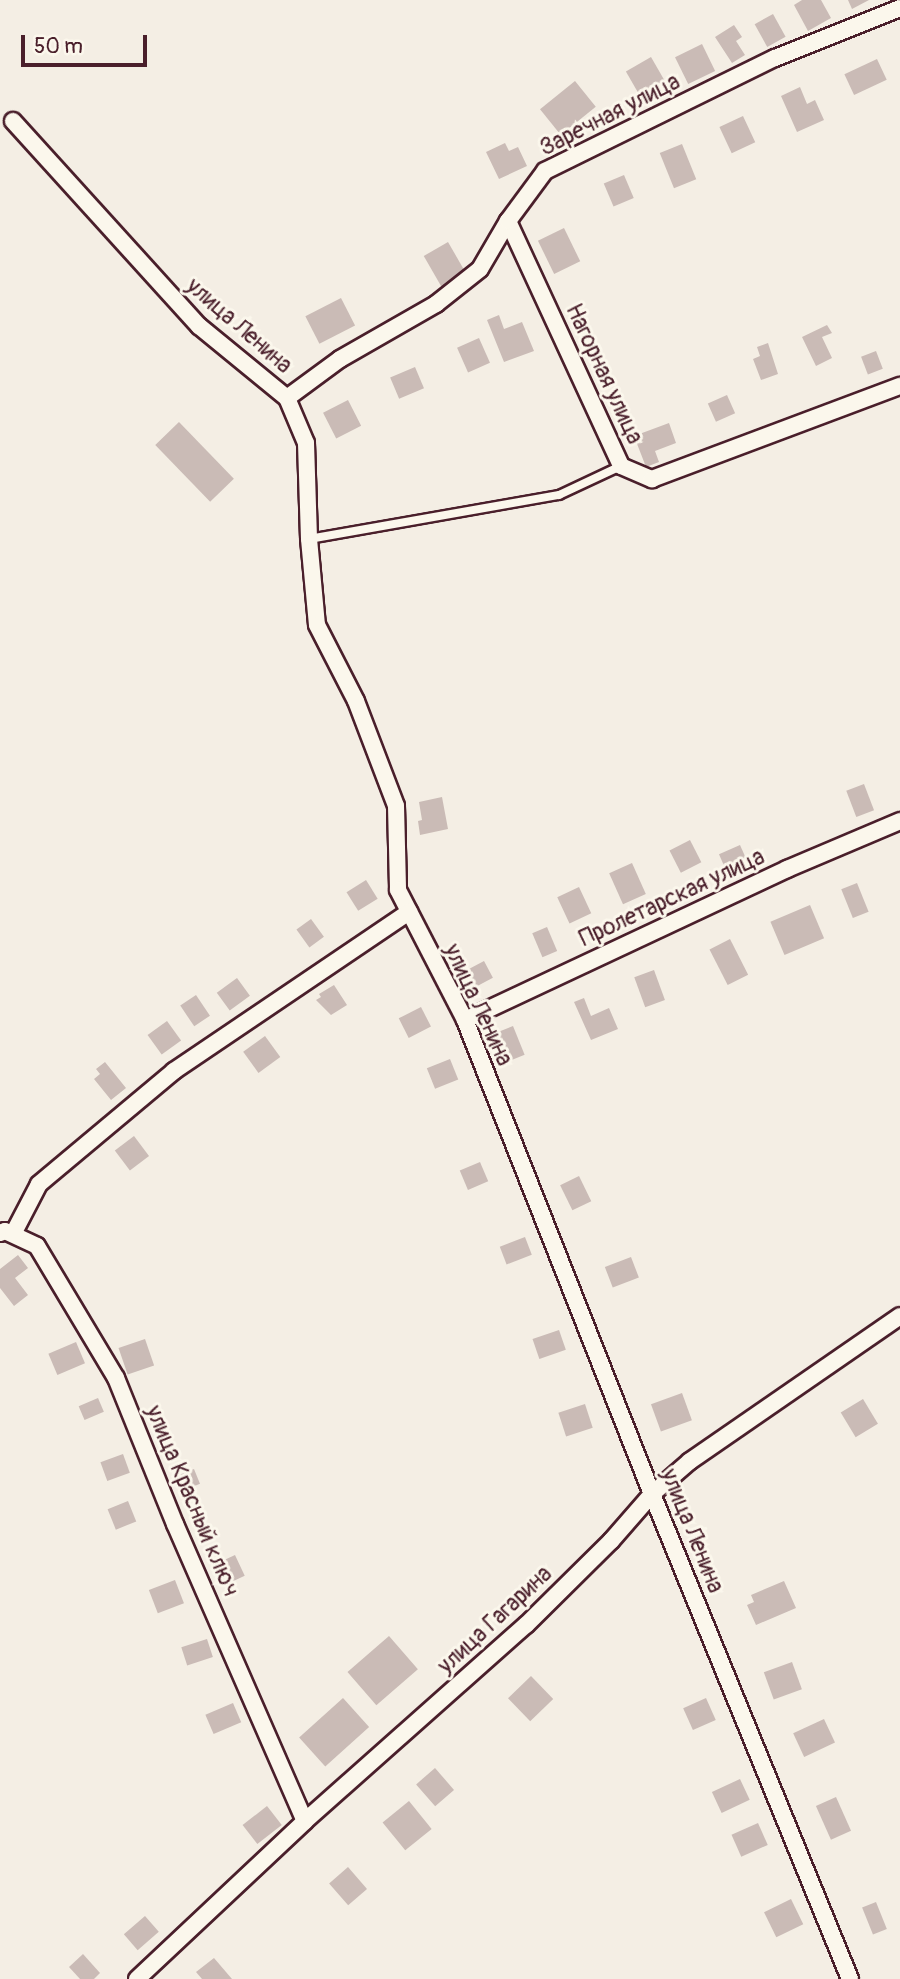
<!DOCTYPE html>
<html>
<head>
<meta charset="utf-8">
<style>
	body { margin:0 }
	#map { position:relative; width:900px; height:1979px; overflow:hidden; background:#f4eee4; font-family:Pangolin,sans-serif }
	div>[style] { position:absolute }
	.building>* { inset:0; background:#cabbb6; transform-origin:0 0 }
	.roads { filter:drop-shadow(2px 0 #4a1f2b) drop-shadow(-2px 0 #4a1f2b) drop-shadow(0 2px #4a1f2b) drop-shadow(0 -2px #4a1f2b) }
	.lane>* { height:8px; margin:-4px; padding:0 4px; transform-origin:4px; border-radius:4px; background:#fbf7ec }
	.street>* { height:16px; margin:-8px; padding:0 8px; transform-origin:8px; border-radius:8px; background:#fbf7ec }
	span { translate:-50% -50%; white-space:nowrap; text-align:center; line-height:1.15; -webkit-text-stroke:6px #fbf7ec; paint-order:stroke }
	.street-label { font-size:23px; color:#4a1f2b }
	.scale { position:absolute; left:21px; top:35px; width:126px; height:32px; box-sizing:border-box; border:4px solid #4a1f2b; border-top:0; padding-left:9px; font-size:21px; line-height:24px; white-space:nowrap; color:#4a1f2b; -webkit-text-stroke:5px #fbf7ec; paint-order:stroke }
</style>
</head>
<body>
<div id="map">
	<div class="building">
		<div style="clip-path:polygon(802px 0,821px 0,831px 18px,808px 31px,794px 5px)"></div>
		<div style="clip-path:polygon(848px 0,869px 0,852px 9px)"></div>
		<div style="left:773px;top:14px;width:26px;height:21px;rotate:61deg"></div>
		<div style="clip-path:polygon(734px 25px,742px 37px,736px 41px,745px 55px,732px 63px,715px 37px)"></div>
		<div style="left:702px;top:44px;width:30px;height:30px;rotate:64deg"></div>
		<div style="left:651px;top:57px;width:34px;height:29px;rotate:60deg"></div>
		<div style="left:877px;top:59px;width:23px;height:36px;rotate:65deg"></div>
		<div style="left:575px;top:81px;width:33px;height:45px;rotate:51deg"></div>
		<div style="clip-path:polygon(800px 87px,807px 104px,815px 100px,824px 120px,797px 132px,781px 96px)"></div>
		<div style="left:743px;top:116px;width:29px;height:26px;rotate:65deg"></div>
		<div style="clip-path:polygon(505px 143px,509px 151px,518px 147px,527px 166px,499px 179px,486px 152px)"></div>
		<div style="left:682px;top:144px;width:38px;height:24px;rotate:68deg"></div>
		<div style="left:624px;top:175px;width:25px;height:22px;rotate:67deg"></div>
		<div style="left:564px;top:228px;width:37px;height:29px;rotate:64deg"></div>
		<div style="left:448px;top:242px;width:36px;height:28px;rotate:60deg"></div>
		<div style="left:341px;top:298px;width:31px;height:40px;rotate:63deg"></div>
		<div style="clip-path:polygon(499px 315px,504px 329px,522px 322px,534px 351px,504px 362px,487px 320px)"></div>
		<div style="clip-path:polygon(827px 325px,832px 333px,822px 337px,832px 358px,816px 366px,802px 337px)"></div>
		<div style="left:479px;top:338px;width:27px;height:24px;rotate:66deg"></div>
		<div style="clip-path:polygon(768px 343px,778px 374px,761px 380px,753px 359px,760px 356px,757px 347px)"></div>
		<div style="left:876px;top:351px;width:19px;height:16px;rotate:69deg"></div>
		<div style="left:415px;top:367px;width:23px;height:27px;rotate:67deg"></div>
		<div style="left:727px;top:395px;width:20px;height:21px;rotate:66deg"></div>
		<div style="left:348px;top:400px;width:29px;height:28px;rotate:63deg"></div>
		<div style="left:179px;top:422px;width:79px;height:33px;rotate:46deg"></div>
		<div style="clip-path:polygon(669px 423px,676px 443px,655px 451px,659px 462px,646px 467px,634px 436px)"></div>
		<div style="left:864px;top:784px;width:28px;height:19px;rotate:69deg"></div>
		<div style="clip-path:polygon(442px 797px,448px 829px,420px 835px,418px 821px,422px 820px,419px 802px)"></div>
		<div style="left:690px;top:840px;width:25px;height:23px;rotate:63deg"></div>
		<div style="left:740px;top:845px;width:20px;height:23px;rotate:66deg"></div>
		<div style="left:632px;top:863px;width:34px;height:25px;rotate:66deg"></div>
		<div style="left:366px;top:880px;width:22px;height:23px;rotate:58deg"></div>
		<div style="left:857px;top:883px;width:31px;height:17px;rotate:68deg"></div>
		<div style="left:579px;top:887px;width:29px;height:24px;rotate:65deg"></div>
		<div style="left:810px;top:905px;width:36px;height:43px;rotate:67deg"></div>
		<div style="left:311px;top:919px;width:22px;height:18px;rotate:54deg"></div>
		<div style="left:547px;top:927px;width:26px;height:16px;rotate:67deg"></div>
		<div style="left:730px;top:939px;width:40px;height:23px;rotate:63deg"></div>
		<div style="left:484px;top:961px;width:19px;height:23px;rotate:62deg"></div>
		<div style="left:654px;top:970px;width:32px;height:21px;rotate:70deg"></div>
		<div style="left:237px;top:978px;width:22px;height:25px;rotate:54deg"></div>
		<div style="clip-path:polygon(334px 985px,347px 1005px,331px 1015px,316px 1000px,321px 997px,319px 994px)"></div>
		<div style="left:196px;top:995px;width:25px;height:19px;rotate:56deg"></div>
		<div style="clip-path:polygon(584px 998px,591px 1016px,609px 1008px,618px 1029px,591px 1040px,574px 1002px)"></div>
		<div style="left:421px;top:1007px;width:22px;height:25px;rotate:63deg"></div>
		<div style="left:167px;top:1021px;width:24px;height:24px;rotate:54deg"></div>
		<div style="left:513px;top:1026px;width:31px;height:18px;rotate:68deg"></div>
		<div style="left:265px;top:1036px;width:26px;height:27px;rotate:54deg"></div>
		<div style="left:450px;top:1059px;width:22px;height:25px;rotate:68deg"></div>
		<div style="clip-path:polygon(105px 1062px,126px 1088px,111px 1100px,94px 1079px,100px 1074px,96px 1069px)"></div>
		<div style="left:134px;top:1136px;width:25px;height:24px;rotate:53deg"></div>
		<div style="left:480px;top:1162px;width:21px;height:22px;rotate:67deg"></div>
		<div style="left:579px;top:1176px;width:28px;height:21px;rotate:64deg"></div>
		<div style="left:525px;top:1237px;width:19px;height:27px;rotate:69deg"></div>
		<div style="clip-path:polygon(18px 1255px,28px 1268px,15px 1278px,28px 1295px,14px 1306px,0 1288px,0 1269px)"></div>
		<div style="left:631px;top:1257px;width:22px;height:28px;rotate:69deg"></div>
		<div style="left:559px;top:1330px;width:21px;height:28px;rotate:71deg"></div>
		<div style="left:145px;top:1339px;width:28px;height:28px;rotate:71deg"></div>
		<div style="left:76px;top:1342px;width:23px;height:30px;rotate:67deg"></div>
		<div style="left:682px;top:1393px;width:29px;height:33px;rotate:70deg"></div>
		<div style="left:98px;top:1398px;width:15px;height:21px;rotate:67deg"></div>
		<div style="left:863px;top:1399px;width:29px;height:26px;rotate:59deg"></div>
		<div style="left:585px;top:1404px;width:25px;height:28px;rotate:72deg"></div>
		<div style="left:123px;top:1454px;width:20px;height:24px;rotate:70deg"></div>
		<div style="left:194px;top:1469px;width:16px;height:21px;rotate:68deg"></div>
		<div style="left:128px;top:1501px;width:22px;height:22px;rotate:68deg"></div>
		<div style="left:235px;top:1555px;width:23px;height:26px;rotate:65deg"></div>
		<div style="left:175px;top:1580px;width:25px;height:28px;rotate:69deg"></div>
		<div style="clip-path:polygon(784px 1581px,796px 1608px,756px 1625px,747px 1605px,754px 1602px,751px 1595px)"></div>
		<div style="left:389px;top:1636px;width:44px;height:55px;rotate:49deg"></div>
		<div style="left:207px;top:1639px;width:19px;height:27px;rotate:72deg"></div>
		<div style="left:792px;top:1662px;width:29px;height:30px;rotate:70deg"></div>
		<div style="left:531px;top:1676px;width:32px;height:32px;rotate:46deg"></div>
		<div style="left:343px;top:1698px;width:39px;height:59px;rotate:48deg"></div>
		<div style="left:706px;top:1698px;width:24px;height:25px;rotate:66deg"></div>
		<div style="left:233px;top:1703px;width:21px;height:30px;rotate:67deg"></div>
		<div style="left:824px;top:1719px;width:26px;height:34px;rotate:65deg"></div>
		<div style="left:435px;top:1768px;width:29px;height:25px;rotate:49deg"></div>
		<div style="left:740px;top:1779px;width:23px;height:31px;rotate:65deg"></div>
		<div style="left:836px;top:1797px;width:37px;height:22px;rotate:66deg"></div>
		<div style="left:409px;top:1801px;width:36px;height:34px;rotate:51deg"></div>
		<div style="left:267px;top:1806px;width:24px;height:31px;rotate:52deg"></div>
		<div style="left:758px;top:1823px;width:24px;height:29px;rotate:66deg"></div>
		<div style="left:348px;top:1867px;width:29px;height:25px;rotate:49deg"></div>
		<div style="left:791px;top:1899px;width:28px;height:30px;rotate:64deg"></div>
		<div style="left:876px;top:1902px;width:29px;height:15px;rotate:68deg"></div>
		<div style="left:145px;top:1916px;width:21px;height:28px;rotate:49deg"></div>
		<div style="clip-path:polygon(83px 1954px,100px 1973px,94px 1979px,80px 1979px,69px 1967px)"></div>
		<div style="clip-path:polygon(214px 1958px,232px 1979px,202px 1979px,196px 1972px)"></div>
	</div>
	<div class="roads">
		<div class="lane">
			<div style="left:309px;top:539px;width:254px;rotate:-10deg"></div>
			<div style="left:559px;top:495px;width:68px;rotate:-25.1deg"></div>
		</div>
		<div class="street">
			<div style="left:13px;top:121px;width:277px;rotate:47.8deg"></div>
			<div style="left:199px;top:326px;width:114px;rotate:39.3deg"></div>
			<div style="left:287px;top:398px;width:49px;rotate:67.1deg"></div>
			<div style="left:306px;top:443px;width:96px;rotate:88.2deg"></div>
			<div style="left:309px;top:539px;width:86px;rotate:84.7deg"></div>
			<div style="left:317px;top:625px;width:85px;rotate:62.8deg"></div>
			<div style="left:356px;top:701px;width:112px;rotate:69.1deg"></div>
			<div style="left:396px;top:806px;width:84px;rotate:88.6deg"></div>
			<div style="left:398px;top:890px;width:146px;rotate:62.7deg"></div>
			<div style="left:465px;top:1020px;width:510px;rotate:68.47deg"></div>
			<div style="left:652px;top:1494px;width:524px;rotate:67.79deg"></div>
			<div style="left:508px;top:221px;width:270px;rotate:65.2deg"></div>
			<div style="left:621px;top:466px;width:34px;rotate:23deg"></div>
			<div style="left:652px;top:479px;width:265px;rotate:-20.6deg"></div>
			<div style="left:287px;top:398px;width:66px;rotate:-36.3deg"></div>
			<div style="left:340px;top:359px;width:111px;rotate:-29.8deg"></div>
			<div style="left:436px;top:304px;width:56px;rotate:-38.5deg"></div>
			<div style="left:480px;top:269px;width:56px;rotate:-59.7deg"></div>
			<div style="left:508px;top:221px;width:62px;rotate:-53.5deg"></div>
			<div style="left:545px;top:171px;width:256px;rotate:-26.2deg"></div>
			<div style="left:775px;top:58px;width:135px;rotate:-21.8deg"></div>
			<div style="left:465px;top:1020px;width:356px;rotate:-25.1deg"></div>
			<div style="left:787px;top:869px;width:123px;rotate:-23deg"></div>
			<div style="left:0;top:1233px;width:5px;rotate:-22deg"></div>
			<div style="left:5px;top:1231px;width:35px;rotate:25deg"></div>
			<div style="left:37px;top:1246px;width:154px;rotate:59.1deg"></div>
			<div style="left:116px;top:1378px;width:157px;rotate:68deg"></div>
			<div style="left:175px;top:1524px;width:324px;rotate:66.4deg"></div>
			<div style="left:13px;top:1234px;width:56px;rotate:-62.5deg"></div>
			<div style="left:39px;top:1184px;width:176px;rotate:-39.9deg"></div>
			<div style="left:174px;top:1071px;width:284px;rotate:-34.1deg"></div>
			<div style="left:137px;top:1979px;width:231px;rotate:-43.2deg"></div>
			<div style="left:305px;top:1821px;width:295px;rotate:-41.6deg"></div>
			<div style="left:526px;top:1625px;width:120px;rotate:-44.7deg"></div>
			<div style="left:611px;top:1541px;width:62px;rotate:-48.9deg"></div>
			<div style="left:652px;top:1494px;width:50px;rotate:-41deg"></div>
			<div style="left:690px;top:1461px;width:255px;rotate:-34.6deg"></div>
		</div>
	</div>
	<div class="street-label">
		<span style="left:610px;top:115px;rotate:-27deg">Заречная улица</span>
		<span style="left:239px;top:326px;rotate:41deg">улица Ленина</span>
		<span style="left:604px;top:374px;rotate:65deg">Нагорная улица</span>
		<span style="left:672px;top:898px;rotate:-25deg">Пролетарская улица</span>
		<span style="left:478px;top:1005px;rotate:65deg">улица Ленина</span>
		<span style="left:192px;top:1501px;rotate:67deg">улица Красный ключ</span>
		<span style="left:692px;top:1531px;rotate:68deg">улица Ленина</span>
		<span style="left:495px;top:1620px;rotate:-43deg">улица Гагарина</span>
	</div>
	<div class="scale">50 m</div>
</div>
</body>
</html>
